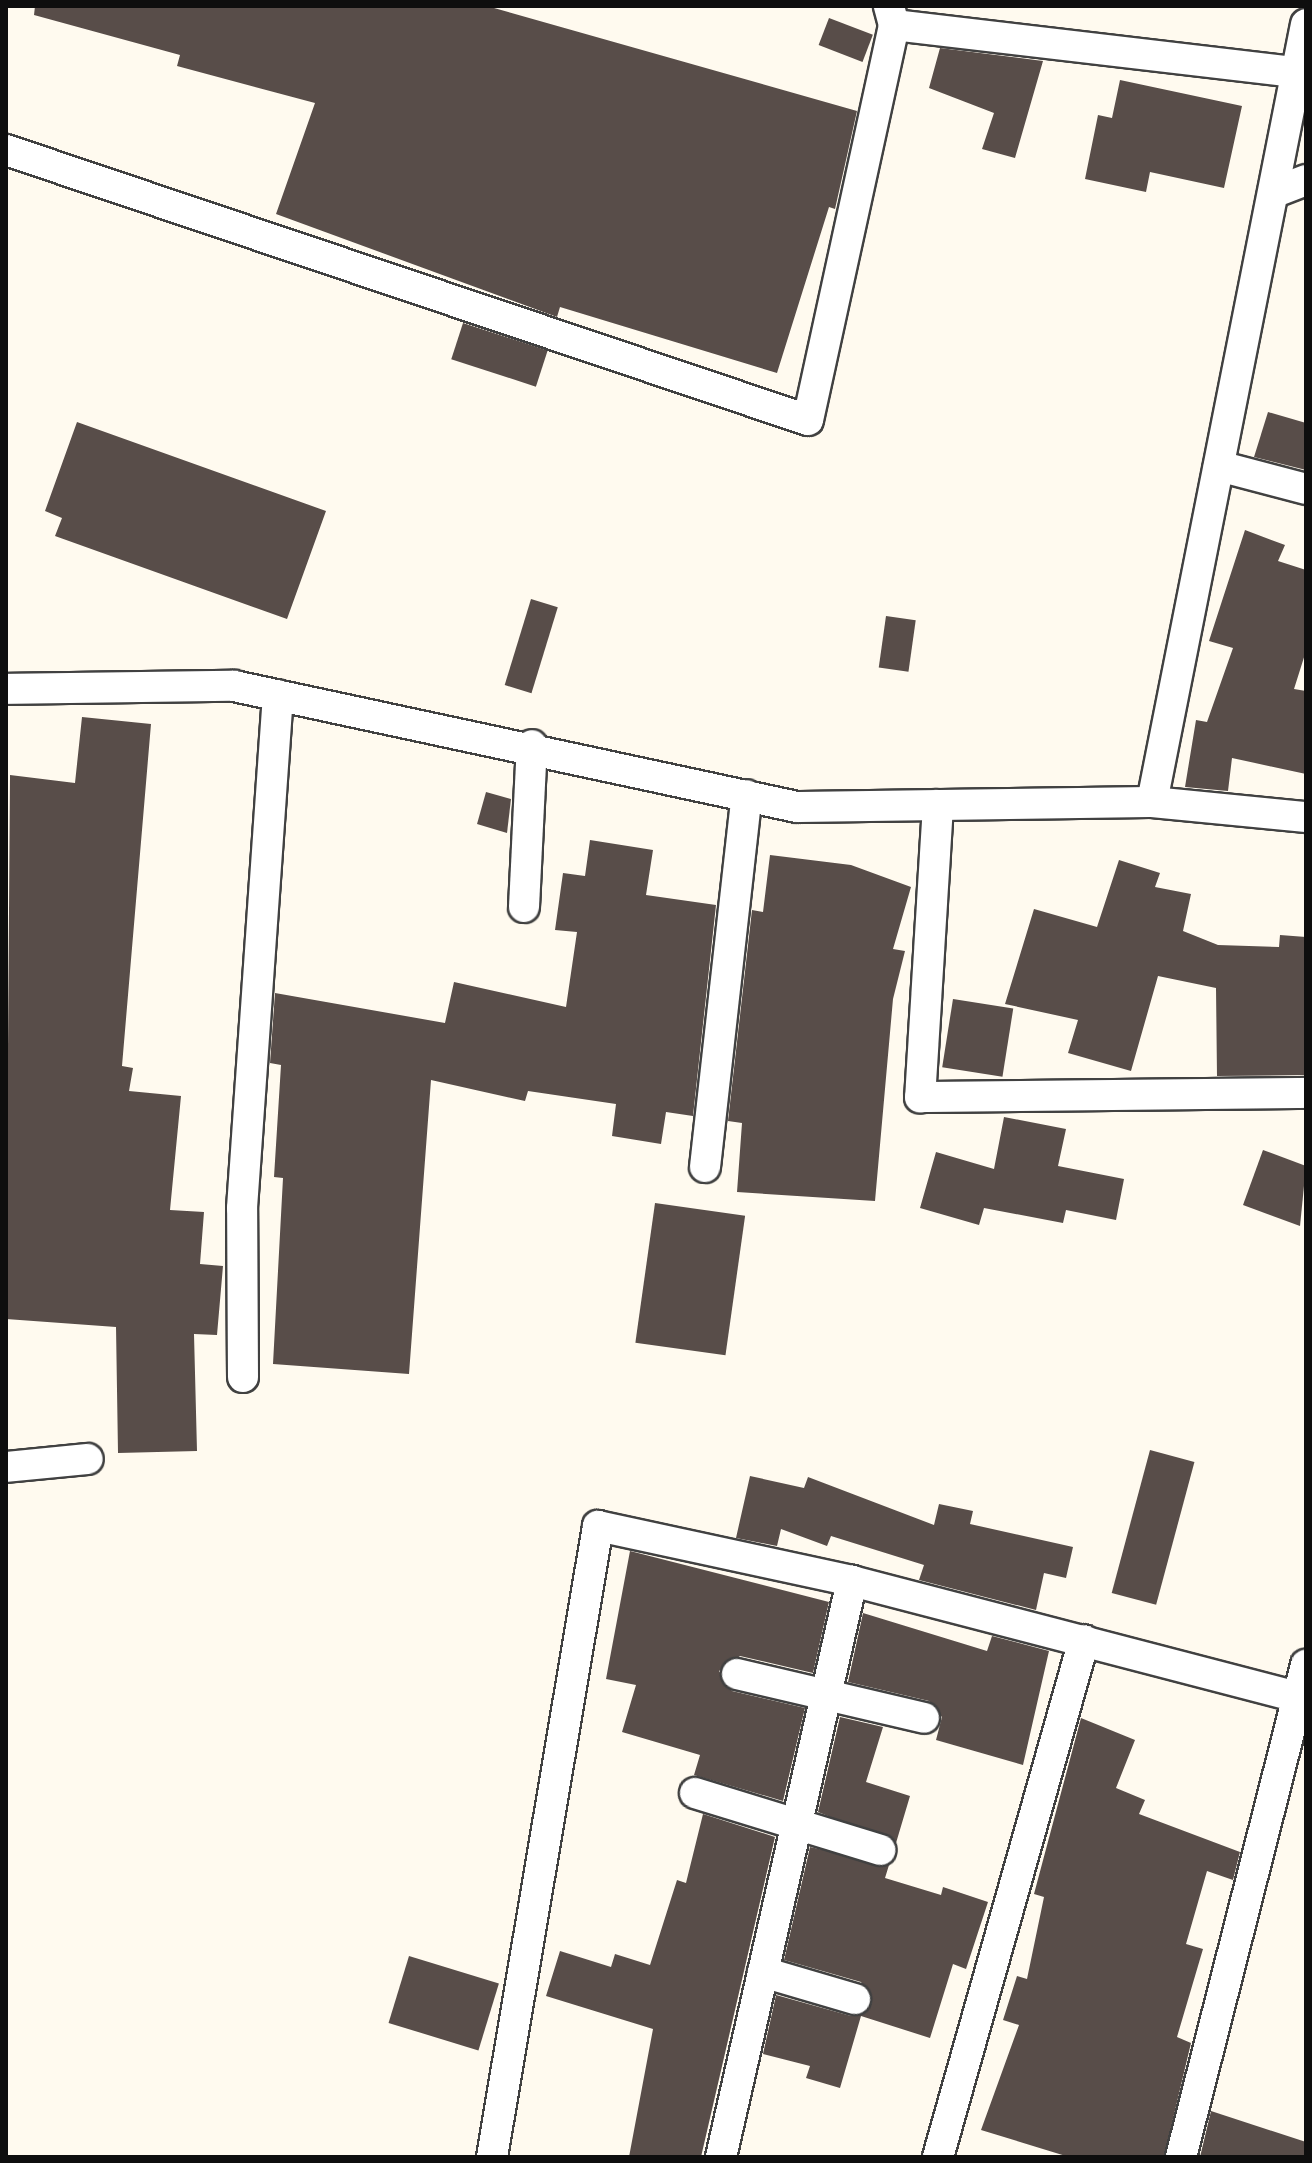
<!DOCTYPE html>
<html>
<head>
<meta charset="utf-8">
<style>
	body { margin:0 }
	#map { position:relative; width:1312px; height:2163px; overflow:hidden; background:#fffaef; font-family:"Source Serif 4",serif }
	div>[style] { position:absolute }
	.building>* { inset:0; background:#584d49; transform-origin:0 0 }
	.roads { filter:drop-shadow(2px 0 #414141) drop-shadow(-2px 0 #414141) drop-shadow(0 2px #414141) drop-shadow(0 -2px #414141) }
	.minor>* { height:30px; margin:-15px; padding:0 15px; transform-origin:15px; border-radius:15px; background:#fff }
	span { translate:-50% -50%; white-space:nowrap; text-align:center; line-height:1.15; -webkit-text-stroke:8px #fff; paint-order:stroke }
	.frame { position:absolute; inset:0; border:8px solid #0e0e0e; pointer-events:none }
</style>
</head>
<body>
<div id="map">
	<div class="building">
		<div style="clip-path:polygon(35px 6px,487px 6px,857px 111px,835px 209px,829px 207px,777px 373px,560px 307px,557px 317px,276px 214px,315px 103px,177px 66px,180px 55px,34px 15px)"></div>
		<div style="left:829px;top:18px;width:47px;height:29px;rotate:21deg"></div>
		<div style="clip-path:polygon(940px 48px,1043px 61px,1015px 158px,982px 149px,994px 113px,929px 88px)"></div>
		<div style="clip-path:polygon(1120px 80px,1242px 106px,1224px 188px,1150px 172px,1146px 192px,1085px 179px,1098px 115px,1112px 118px)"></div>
		<div style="left:463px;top:323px;width:89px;height:38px;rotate:18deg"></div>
		<div style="clip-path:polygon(1268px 412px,1306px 423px,1306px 470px,1254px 457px)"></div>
		<div style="clip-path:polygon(77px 422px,326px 511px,287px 619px,55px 536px,62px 518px,45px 511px)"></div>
		<div style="clip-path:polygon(1245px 530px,1285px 545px,1278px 561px,1306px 570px,1306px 651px,1294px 689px,1306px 691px,1306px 774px,1232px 758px,1228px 791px,1185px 787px,1196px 720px,1207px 722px,1233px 648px,1209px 641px)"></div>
		<div style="left:531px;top:599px;width:28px;height:90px;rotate:17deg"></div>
		<div style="left:886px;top:616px;width:30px;height:52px;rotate:8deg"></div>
		<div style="clip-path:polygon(82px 717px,151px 724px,122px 1066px,133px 1068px,129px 1091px,181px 1096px,170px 1210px,204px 1212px,200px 1264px,223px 1266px,217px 1335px,194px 1334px,197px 1451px,118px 1453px,116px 1327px,6px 1319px,10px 775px,75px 783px)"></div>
		<div style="clip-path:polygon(486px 792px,511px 799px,507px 833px,477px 824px)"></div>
		<div style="clip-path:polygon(590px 840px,653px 850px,646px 895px,716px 905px,693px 1116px,666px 1112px,661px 1144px,612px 1136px,616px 1104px,528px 1091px,525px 1101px,431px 1080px,409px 1374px,273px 1364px,283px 1178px,274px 1177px,281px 1065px,270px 1063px,275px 993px,445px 1023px,454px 982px,566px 1007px,577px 932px,555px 930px,563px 873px,585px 876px)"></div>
		<div style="clip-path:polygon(770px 855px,851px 865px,911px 887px,893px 949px,905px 951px,893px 999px,875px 1201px,737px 1192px,742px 1123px,728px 1121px,752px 910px,763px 912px)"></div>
		<div style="clip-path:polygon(1119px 860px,1160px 873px,1155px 887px,1191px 894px,1183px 931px,1218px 945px,1279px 947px,1280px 935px,1306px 937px,1306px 1075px,1217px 1076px,1216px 988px,1158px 976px,1131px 1071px,1068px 1053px,1078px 1020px,1005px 1004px,1034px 909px,1097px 927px)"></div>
		<div style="left:953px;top:999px;width:61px;height:69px;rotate:9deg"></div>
		<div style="clip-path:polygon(1004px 1117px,1066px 1129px,1058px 1166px,1124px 1179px,1116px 1220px,1066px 1210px,1063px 1223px,984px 1208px,979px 1225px,920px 1208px,936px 1152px,994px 1169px)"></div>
		<div style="clip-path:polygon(1263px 1150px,1306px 1166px,1300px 1226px,1243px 1205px)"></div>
		<div style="left:655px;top:1203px;width:91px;height:141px;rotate:8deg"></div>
		<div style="left:1150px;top:1450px;width:46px;height:148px;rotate:15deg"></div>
		<div style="clip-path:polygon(750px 1476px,804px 1488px,808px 1477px,934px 1525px,939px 1504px,973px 1511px,970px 1524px,1073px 1547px,1066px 1578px,1044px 1573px,1036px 1610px,919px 1580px,924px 1565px,831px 1536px,827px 1546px,781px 1529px,777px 1546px,736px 1538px)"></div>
		<div style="clip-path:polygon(630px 1551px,829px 1602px,813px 1673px,740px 1656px,719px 1671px,732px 1691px,805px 1708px,783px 1801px,694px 1775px,700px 1755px,622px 1732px,636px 1685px,606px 1679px)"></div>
		<div style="clip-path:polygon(863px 1613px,987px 1651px,992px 1636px,1049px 1651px,1023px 1765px,936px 1740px,942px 1717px,929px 1701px,848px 1682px)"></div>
		<div style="clip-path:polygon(840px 1717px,883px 1727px,866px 1782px,910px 1796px,896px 1843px,818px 1812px)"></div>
		<div style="clip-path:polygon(1081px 1718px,1135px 1740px,1116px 1788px,1145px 1800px,1139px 1814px,1240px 1852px,1233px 1880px,1207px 1871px,1186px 1944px,1203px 1949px,1177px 2037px,1191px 2043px,1164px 2157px,1069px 2157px,981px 2130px,1019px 2025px,1003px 2020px,1017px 1976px,1027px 1979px,1044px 1897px,1034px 1894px)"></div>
		<div style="clip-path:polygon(703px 1814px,775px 1837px,701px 2157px,629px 2157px,653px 2029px,546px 1996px,560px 1951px,611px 1967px,615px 1954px,650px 1965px,677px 1880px,686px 1883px)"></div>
		<div style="clip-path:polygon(810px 1847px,889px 1865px,885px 1878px,941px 1895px,943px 1887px,988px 1902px,966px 1969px,953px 1964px,930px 2038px,861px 2016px,840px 2088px,806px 2078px,810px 2066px,763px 2054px,776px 1995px,851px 2016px,872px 2003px,861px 1982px,784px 1960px)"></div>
		<div style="left:409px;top:1956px;width:94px;height:70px;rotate:17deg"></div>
		<div style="clip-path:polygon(1211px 2111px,1306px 2142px,1306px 2157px,1200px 2157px)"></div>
	</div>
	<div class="roads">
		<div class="minor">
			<div style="left:894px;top:25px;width:406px;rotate:6.7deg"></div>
			<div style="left:6px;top:150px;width:846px;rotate:18.61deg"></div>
			<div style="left:808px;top:420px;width:404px;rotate:-77.7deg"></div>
			<div style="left:894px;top:25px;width:20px;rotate:-105deg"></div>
			<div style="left:1275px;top:192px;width:33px;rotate:-21deg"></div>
			<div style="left:1219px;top:466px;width:90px;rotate:14.8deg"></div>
			<div style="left:6px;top:689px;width:228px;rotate:-0.8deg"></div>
			<div style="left:234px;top:686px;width:576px;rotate:12.13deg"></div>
			<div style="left:797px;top:807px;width:355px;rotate:-0.8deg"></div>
			<div style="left:1152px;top:802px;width:793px;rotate:-78.8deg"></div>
			<div style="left:1152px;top:802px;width:155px;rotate:5.6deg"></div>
			<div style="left:938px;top:805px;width:293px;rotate:93.5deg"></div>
			<div style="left:920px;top:1097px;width:386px;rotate:-0.6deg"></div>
			<div style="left:524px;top:907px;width:162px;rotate:-87.2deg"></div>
			<div style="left:705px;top:1167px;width:374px;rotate:-83.6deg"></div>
			<div style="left:243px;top:1377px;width:169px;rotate:-90.3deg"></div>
			<div style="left:242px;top:1208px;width:514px;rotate:-85.99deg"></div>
			<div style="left:6px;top:1467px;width:82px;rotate:-5.6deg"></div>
			<div style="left:737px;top:1674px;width:192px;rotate:13.2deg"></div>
			<div style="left:695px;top:1793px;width:194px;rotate:17.1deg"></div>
			<div style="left:763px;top:1972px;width:96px;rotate:16.4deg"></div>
			<div style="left:492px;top:2157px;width:640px;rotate:-80.46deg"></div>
			<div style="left:598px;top:1526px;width:260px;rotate:12.2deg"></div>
			<div style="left:852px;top:1581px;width:469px;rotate:14.6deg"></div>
			<div style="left:721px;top:2157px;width:591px;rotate:-77.19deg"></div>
			<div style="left:938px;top:2157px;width:537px;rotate:-74.23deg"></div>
			<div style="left:1181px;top:2157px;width:508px;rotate:-75.74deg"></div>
		</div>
	</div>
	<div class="frame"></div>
</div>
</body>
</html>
